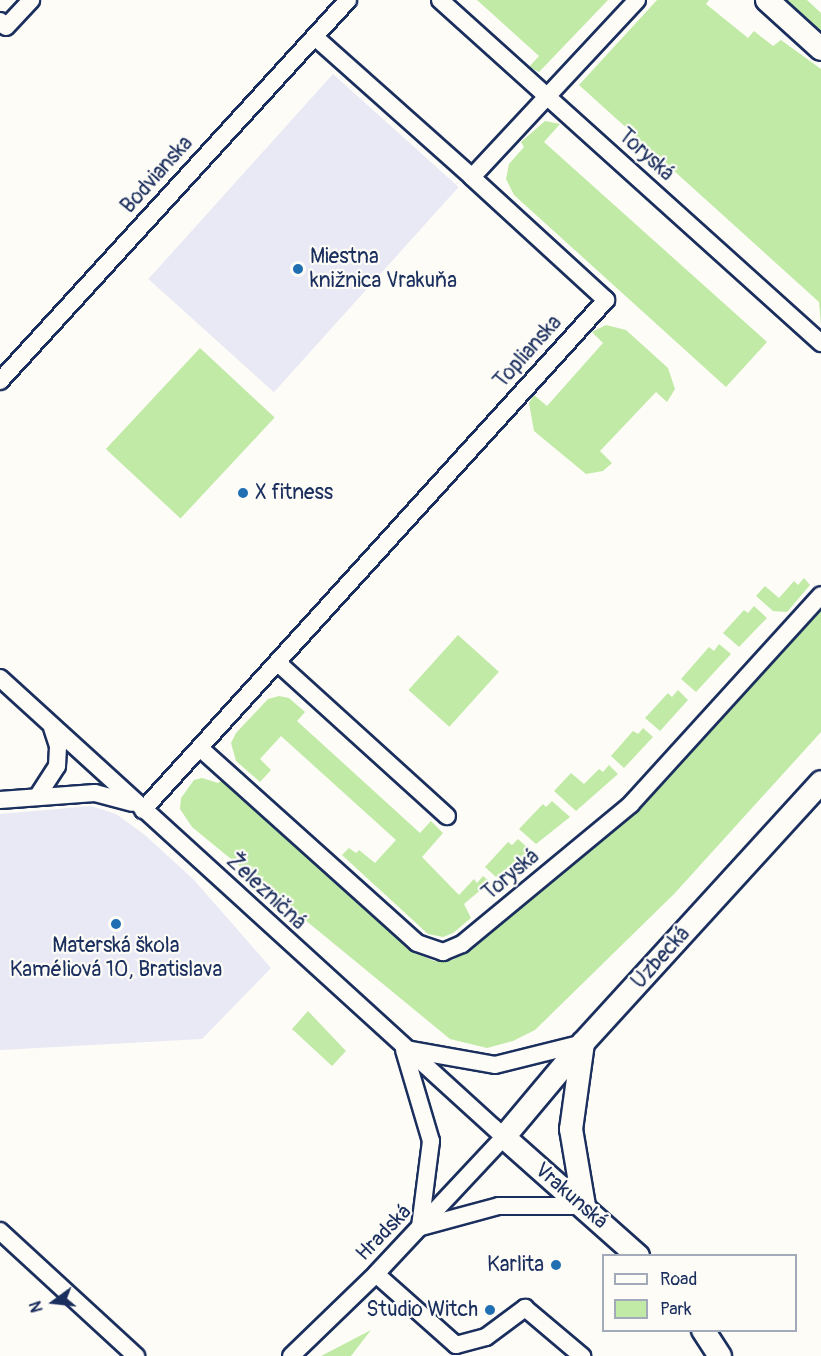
<!DOCTYPE html>
<html>
<head>
<meta charset="utf-8">
<style>
	body { margin:0 }
	#map { position:relative; width:821px; height:1356px; overflow:hidden; background:#fdfcf7; font-family:Pangolin,sans-serif }
	div>[style] { position:absolute }
	.built>* { inset:0; background:#e8e9f5; transform-origin:0 0 }
	.green>* { inset:0; background:#c1eaa6; transform-origin:0 0 }
	.roads { filter:drop-shadow(2px 0 #1b2f5e) drop-shadow(-2px 0 #1b2f5e) drop-shadow(0 2px #1b2f5e) drop-shadow(0 -2px #1b2f5e) }
	.street>* { height:16px; margin:-8px; padding:0 8px; transform-origin:8px; border-radius:8px; background:#fdfcf7 }
	.secondary>* { height:22px; margin:-11px; padding:0 11px; transform-origin:11px; border-radius:11px; background:#fdfcf7 }
	.dots>* { width:16px; height:16px; translate:-50% -50%; box-sizing:border-box; border:3px solid #fdfcf7; border-radius:50% }
	span { translate:-50% -50%; white-space:nowrap; text-align:center; line-height:1.15; -webkit-text-stroke:4.5px #fdfcf7; paint-order:stroke }
	.street-label { font-size:21px; color:#1b2f5e }
	.poi-label { font-size:21px; color:#1b2f5e }
	.left { translate:0 -50%; text-align:left }
	.right { translate:-100% -50%; text-align:right }
	.legend { position:absolute; left:602px; top:1254px; width:195px; height:78px; box-sizing:border-box; background:#fdfcf7; border:2px solid #a3aaba; margin:0; padding:8px 10px; list-style:none; font-size:18px; color:#1b2f5e }
	.legend li { display:flex; align-items:center; gap:12px; height:30px }
	.legend b { width:30px; border:2px solid #a3aaba }
	.north { position:absolute; left:24px; top:1272px; width:60px; height:60px; -webkit-text-stroke:4px #fdfcf7; paint-order:stroke; rotate:255deg; font-size:16px; font-weight:700; line-height:24px; text-align:center; color:#1b2f5e }
	.north::after { content:''; display:block; margin:auto; width:21px; height:27px; background:#1b2f5e; clip-path:polygon(50% 0,100% 100%,50% 72%,0 100%) }
</style>
</head>
<body>
<div id="map">
	<div class="built">
		<div style="left:333px;top:74px;width:169px;height:276px;rotate:42deg"></div>
		<div style="clip-path:polygon(91px 806px,116px 814px,145px 835px,194px 880px,271px 968px,202px 1039px,0 1050px,0 814px)"></div>
	</div>
	<div class="green">
		<div style="clip-path:polygon(477px 0,608px 0,539px 72px,529px 67px,539px 56px)"></div>
		<div style="clip-path:polygon(657px 0,709px 0,706px 4px,748px 38px,754px 31px,773px 46px,781px 40px,821px 69px,821px 325px,819px 302px,579px 85px)"></div>
		<div style="clip-path:polygon(785px 0,807px 0,821px 13px,821px 32px)"></div>
		<div style="clip-path:polygon(545px 121px,560px 124px,544px 142px,767px 342px,726px 387px,514px 195px,506px 179px,509px 164px,524px 147px,521px 142px)"></div>
		<div style="clip-path:polygon(606px 325px,626px 330px,668px 368px,675px 389px,667px 402px,656px 392px,600px 451px,612px 463px,603px 471px,586px 474px,534px 431px,529px 403px,534px 395px,547px 406px,603px 343px,592px 332px)"></div>
		<div style="left:200px;top:348px;width:102px;height:138px;rotate:43deg"></div>
		<div style="clip-path:polygon(804px 578px,810px 585px,787px 612px,773px 611px,756px 596px,765px 586px,779px 598px,794px 581px,798px 585px)"></div>
		<div style="clip-path:polygon(754px 606px,767px 618px,739px 647px,723px 633px,744px 610px,748px 613px)"></div>
		<div style="clip-path:polygon(821px 609px,821px 732px,675px 893px,535px 1030px,513px 1041px,487px 1048px,450px 1039px,192px 827px,180px 809px,181px 798px,194px 780px,202px 778px,218px 783px,222px 780px,412px 951px,434px 961px,453px 960px,637px 811px)"></div>
		<div style="left:458px;top:635px;width:55px;height:74px;rotate:42deg"></div>
		<div style="clip-path:polygon(719px 644px,731px 654px,696px 692px,681px 679px,709px 647px,714px 651px)"></div>
		<div style="clip-path:polygon(678px 690px,688px 700px,660px 731px,645px 718px,668px 693px,672px 697px)"></div>
		<div style="clip-path:polygon(279px 696px,289px 698px,305px 712px,297px 721px,420px 833px,431px 821px,443px 833px,422px 857px,459px 895px,474px 879px,477px 883px,483px 876px,490px 882px,464px 904px,471px 918px,453px 933px,443px 937px,428px 934px,342px 855px,349px 848px,356px 853px,359px 850px,375px 863px,396px 840px,281px 736px,260px 759px,271px 770px,260px 782px,236px 761px,231px 743px,236px 733px,268px 699px)"></div>
		<div style="clip-path:polygon(643px 728px,653px 737px,624px 768px,611px 756px,633px 731px,638px 734px)"></div>
		<div style="clip-path:polygon(609px 765px,618px 774px,576px 811px,554px 791px,571px 773px,584px 784px,599px 769px,603px 772px)"></div>
		<div style="clip-path:polygon(552px 801px,570px 817px,536px 844px,519px 829px,543px 804px,546px 807px)"></div>
		<div style="clip-path:polygon(518px 839px,530px 850px,496px 877px,485px 867px,508px 842px,512px 845px)"></div>
		<div style="clip-path:polygon(308px 1011px,346px 1051px,332px 1066px,292px 1029px)"></div>
		<div style="clip-path:polygon(371px 1330px,351px 1356px,321px 1356px)"></div>
	</div>
	<div class="roads">
		<div class="street">
			<div style="left:440px;top:0;width:513px;rotate:42deg"></div>
			<div style="left:0;top:21px;width:8px;rotate:45deg"></div>
			<div style="left:6px;top:27px;width:37px;rotate:-47deg"></div>
			<div style="left:315px;top:37px;width:210px;rotate:41.7deg"></div>
			<div style="left:0;top:381px;width:516px;rotate:-47.59deg"></div>
			<div style="left:278px;top:663px;width:228px;rotate:42.2deg"></div>
			<div style="left:0;top:678px;width:682px;rotate:42.32deg"></div>
			<div style="left:504px;top:1137px;width:187px;rotate:133.1deg"></div>
			<div style="left:376px;top:1274px;width:118px;rotate:136deg"></div>
			<div style="left:201px;top:749px;width:290px;rotate:41.9deg"></div>
			<div style="left:417px;top:943px;width:28px;rotate:19deg"></div>
			<div style="left:443px;top:952px;width:21px;rotate:-23deg"></div>
			<div style="left:462px;top:944px;width:219px;rotate:-39.6deg"></div>
			<div style="left:631px;top:804px;width:282px;rotate:-47.7deg"></div>
			<div style="left:37px;top:797px;width:37px;rotate:-57deg"></div>
			<div style="left:57px;top:766px;width:20px;rotate:-87deg"></div>
			<div style="left:58px;top:746px;width:19px;rotate:-108deg"></div>
			<div style="left:0;top:800px;width:95px;rotate:-4.2deg"></div>
			<div style="left:95px;top:793px;width:38px;rotate:15deg"></div>
			<div style="left:143px;top:810px;width:689px;rotate:-47.77deg"></div>
			<div style="left:606px;top:300px;width:182px;rotate:-137.5deg"></div>
			<div style="left:472px;top:177px;width:242px;rotate:-47deg"></div>
			<div style="left:405px;top:1049px;width:91px;rotate:10.1deg"></div>
			<div style="left:495px;top:1065px;width:91px;rotate:-14deg"></div>
			<div style="left:404px;top:1050px;width:95px;rotate:73.5deg"></div>
			<div style="left:431px;top:1141px;width:87px;rotate:97.3deg"></div>
			<div style="left:421px;top:1227px;width:81px;rotate:-15.1deg"></div>
			<div style="left:499px;top:1206px;width:85px"></div>
			<div style="left:0;top:1231px;width:185px;rotate:42.6deg"></div>
			<div style="left:376px;top:1274px;width:107px;rotate:41.6deg"></div>
			<div style="left:456px;top:1345px;width:31px;rotate:-15deg"></div>
			<div style="left:486px;top:1337px;width:49px;rotate:-36.6deg"></div>
			<div style="left:525px;top:1308px;width:75px;rotate:40.1deg"></div>
		</div>
		<div class="secondary">
			<div style="left:767px;top:0;width:73px;rotate:42.2deg"></div>
			<div style="left:583px;top:1043px;width:87px;rotate:97.9deg"></div>
			<div style="left:571px;top:1129px;width:78px;rotate:80.4deg"></div>
			<div style="left:638px;top:1256px;width:179px;rotate:-138.4deg"></div>
			<div style="left:504px;top:1137px;width:123px;rotate:-50deg"></div>
			<div style="left:583px;top:1043px;width:353px;rotate:-47.6deg"></div>
			<div style="left:703px;top:1330px;width:31px;rotate:57deg"></div>
		</div>
	</div>
	<div class="dots">
		<div style="left:298px;top:269px;background:#1f6fb2"></div>
		<div style="left:243px;top:493px;background:#1f6fb2"></div>
		<div style="left:116px;top:924px;background:#1f6fb2"></div>
		<div style="left:556px;top:1265px;background:#1f6fb2"></div>
		<div style="left:490px;top:1310px;background:#1f6fb2"></div>
	</div>
	<div class="street-label">
		<span style="left:646px;top:155px;rotate:42deg">Toryská</span>
		<span style="left:157px;top:175px;rotate:-48deg">Bodvianska</span>
		<span style="left:528px;top:352px;rotate:-48deg">Toplianska</span>
		<span style="left:511px;top:875px;rotate:-40deg">Toryská</span>
		<span style="left:266px;top:892px;rotate:43deg">Železničná</span>
		<span style="left:661px;top:958px;rotate:-48deg">Uzbecká</span>
		<span style="left:571px;top:1196px;rotate:41deg">Vrakunská</span>
		<span style="left:384px;top:1233px;rotate:-46deg">Hradská</span>
	</div>
	<div class="poi-label">
		<span class="left" style="left:310px;top:269px">Miestna<br>knižnica Vrakuňa</span>
		<span class="left" style="left:255px;top:493px">X fitness</span>
		<span style="left:116px;top:958px">Materská škola<br>Kaméliová 10, Bratislava</span>
		<span class="right" style="left:544px;top:1265px">Karlita</span>
		<span class="right" style="left:478px;top:1310px">Studio Witch</span>
	</div>
	<ul class="legend">
	<li><b style="height:8px;background:#fdfcf7"></b>Road</li>
	<li><b style="height:16px;background:#c1eaa6"></b>Park</li>
	</ul>
	<div class="north">N</div>
</div>
</body>
</html>
